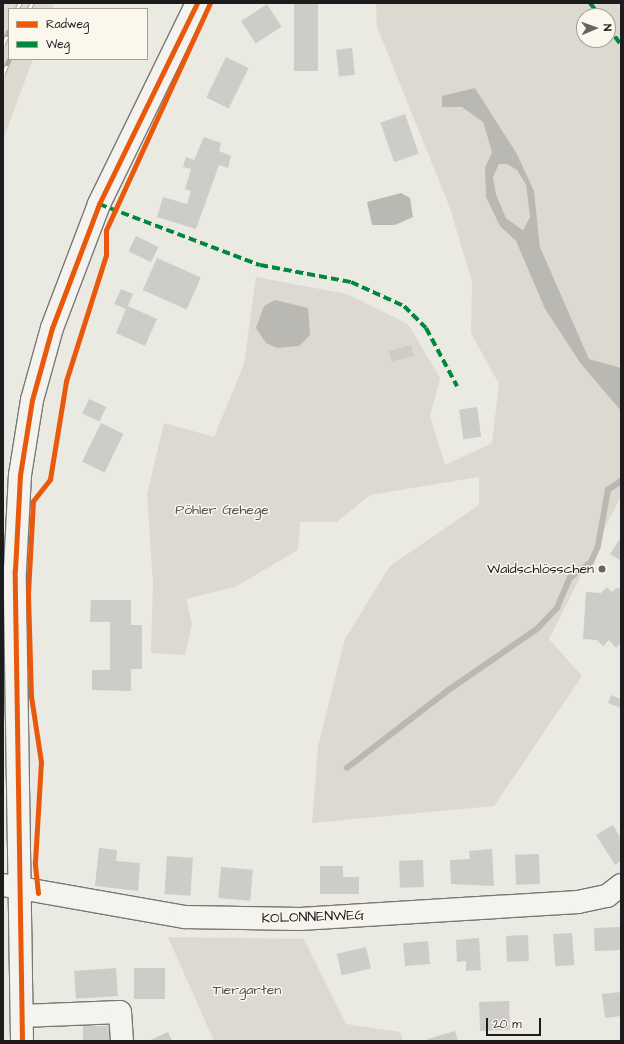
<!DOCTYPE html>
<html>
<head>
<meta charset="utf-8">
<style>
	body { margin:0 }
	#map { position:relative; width:624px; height:1044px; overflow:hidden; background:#eae9e2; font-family:"Architects Daughter",sans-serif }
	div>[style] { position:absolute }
	.green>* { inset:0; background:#dbd9d0 }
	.water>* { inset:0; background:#bab8b2 }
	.stream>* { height:5.5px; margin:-2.75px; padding:0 2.75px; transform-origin:2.75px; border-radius:2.75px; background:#bab8b2 }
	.building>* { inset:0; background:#cdccc8; transform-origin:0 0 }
	.roads { filter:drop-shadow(1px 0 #797875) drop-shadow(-1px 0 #797875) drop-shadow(0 1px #797875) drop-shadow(0 -1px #797875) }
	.minor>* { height:22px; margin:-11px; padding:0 11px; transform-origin:11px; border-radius:11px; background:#f4f3ef }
	.rail>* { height:4.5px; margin-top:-2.25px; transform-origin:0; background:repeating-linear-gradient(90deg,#fbf7ec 0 9px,#aaa9a6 0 18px); box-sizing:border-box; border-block:1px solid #aaa9a6 }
	.quiet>* { height:4px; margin-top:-2px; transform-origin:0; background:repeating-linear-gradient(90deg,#00873e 0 8px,transparent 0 12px) }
	.cycleway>* { height:5px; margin:-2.5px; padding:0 2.5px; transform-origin:2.5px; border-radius:2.5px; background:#e8590c }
	.dots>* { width:11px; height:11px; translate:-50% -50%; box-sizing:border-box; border:2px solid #fbf7ec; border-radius:50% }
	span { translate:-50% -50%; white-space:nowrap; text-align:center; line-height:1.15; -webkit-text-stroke:3px #fbf7ec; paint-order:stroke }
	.park-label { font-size:14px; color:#51514e }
	.poi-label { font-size:14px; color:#1c1c1c }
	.right { translate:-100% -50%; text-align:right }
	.street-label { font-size:14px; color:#1c1c1c }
	.frame { position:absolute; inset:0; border:4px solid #1c1c1c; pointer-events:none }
	.legend { position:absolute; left:8px; top:8px; width:140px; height:52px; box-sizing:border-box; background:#fbf7ec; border:1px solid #a29f99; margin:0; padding:5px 7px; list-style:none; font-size:12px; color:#1c1c1c }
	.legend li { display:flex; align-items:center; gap:8px; height:20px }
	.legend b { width:20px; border:1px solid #a29f99 }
	.north { position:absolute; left:576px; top:8px; width:40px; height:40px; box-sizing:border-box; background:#fbf7ec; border:1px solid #a29f99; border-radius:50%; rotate:88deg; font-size:11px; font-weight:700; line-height:16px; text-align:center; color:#1c1c1c }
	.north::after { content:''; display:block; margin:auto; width:14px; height:18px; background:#646461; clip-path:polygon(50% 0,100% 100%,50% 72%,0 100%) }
	.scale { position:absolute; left:486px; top:1018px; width:55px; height:18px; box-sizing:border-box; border:2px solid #1c1c1c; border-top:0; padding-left:5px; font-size:12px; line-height:14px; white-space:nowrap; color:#1c1c1c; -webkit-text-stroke:3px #fbf7ec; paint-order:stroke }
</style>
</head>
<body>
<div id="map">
	<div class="green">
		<div style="clip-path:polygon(3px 3px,54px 3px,52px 9px,9px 9px,9px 59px,33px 59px,3px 140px)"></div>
		<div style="clip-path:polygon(evenodd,376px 3px,621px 3px,621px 368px,589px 359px,540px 247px,534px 191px,517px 154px,475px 88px,442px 107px,462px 106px,483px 122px,492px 152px,485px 168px,500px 225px,516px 241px,545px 309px,581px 364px,621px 411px,621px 496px,549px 639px,582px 676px,494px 806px,312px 823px,318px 747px,345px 639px,390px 566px,479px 505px,479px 477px,370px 495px,337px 522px,300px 522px,298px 550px,235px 587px,186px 599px,192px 624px,185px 655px,151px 653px,153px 583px,147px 494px,164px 423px,214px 437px,244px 364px,256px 277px,347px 294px,408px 324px,440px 378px,430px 416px,445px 465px,492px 443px,499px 384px,471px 333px,472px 282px,450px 208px,377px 27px,376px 3px,584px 16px,608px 16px,608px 40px,584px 40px,584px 16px)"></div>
		<div style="clip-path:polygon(498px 164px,507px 164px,517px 170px,526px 185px,530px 217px,524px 230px,506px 218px,496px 194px,493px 177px)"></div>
		<div style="clip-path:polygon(168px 937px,304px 939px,346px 1024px,400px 1032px,403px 1041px,214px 1041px)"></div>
	</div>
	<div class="water">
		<div style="clip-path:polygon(evenodd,475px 88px,517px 154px,534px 191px,540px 247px,589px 359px,621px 368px,621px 411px,581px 364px,545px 309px,516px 241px,500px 226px,486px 197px,485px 168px,492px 152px,483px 122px,462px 107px,442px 107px,442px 96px,475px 88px,499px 164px,507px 164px,517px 170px,526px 185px,530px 217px,523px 230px,506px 218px,496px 194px,493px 177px,499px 164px)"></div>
		<div style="clip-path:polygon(401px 193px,410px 198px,413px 217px,395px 225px,372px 225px,367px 202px)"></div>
		<div style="clip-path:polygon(275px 300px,308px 308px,310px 335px,299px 346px,277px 348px,266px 343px,256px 328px,264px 306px)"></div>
	</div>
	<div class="stream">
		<div style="left:347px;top:768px;width:130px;rotate:-37.5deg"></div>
		<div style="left:450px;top:689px;width:106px;rotate:-34.6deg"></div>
		<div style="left:537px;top:629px;width:29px;rotate:-46deg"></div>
		<div style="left:557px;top:608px;width:33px;rotate:-67deg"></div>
		<div style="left:570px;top:578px;width:26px;rotate:-37deg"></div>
		<div style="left:591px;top:562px;width:17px;rotate:-66deg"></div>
		<div style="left:598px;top:546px;width:57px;rotate:-79.9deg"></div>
		<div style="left:608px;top:490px;width:16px;rotate:-35deg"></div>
	</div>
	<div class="building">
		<div style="left:294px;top:3px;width:24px;height:68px"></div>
		<div style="left:267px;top:4px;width:27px;height:31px;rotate:57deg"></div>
		<div style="left:352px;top:48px;width:27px;height:16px;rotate:84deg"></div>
		<div style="left:226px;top:57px;width:25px;height:45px;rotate:26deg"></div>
		<div style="left:405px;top:114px;width:42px;height:26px;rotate:71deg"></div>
		<div style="clip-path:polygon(204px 137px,221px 143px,219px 151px,231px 156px,228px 168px,219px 165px,196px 229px,157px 217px,163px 197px,187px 204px,191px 191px,185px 189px,191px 169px,183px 167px,186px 157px,194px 160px)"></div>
		<div style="left:136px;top:236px;width:25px;height:17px;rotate:26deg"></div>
		<div style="left:157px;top:258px;width:48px;height:35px;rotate:24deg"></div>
		<div style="clip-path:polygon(121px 289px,133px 294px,128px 306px,157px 319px,145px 346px,116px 333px,126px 309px,114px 304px)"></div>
		<div style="left:411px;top:345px;width:11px;height:23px;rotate:75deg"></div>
		<div style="left:89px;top:399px;width:19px;height:16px;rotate:25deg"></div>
		<div style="left:477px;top:407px;width:30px;height:18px;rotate:82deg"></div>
		<div style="left:101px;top:423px;width:25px;height:43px;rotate:26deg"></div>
		<div style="clip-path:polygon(621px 537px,621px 561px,610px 554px)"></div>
		<div style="clip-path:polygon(607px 587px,612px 592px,618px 587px,621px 591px,621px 643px,616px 648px,609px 640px,603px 646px,597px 640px,583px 639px,586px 592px,601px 593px)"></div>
		<div style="clip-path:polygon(91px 600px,131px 600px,131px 625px,142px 625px,142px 669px,131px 669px,131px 691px,92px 690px,92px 670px,110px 670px,110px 622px,90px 622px)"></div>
		<div style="clip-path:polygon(611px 695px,621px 699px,621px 708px,608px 703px)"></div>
		<div style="clip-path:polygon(613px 825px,621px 839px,621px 861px,615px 865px,596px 835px)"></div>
		<div style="clip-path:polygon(99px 848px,117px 850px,116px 861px,140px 863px,138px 891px,95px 886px)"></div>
		<div style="clip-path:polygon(492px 849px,494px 886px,451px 884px,450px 860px,470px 859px,469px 851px)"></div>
		<div style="left:539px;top:854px;width:30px;height:24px;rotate:88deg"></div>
		<div style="left:167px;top:856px;width:26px;height:38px;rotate:4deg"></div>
		<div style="left:423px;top:860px;width:27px;height:24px;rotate:88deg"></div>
		<div style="clip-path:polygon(320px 866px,343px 866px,343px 877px,359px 877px,359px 894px,320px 894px)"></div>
		<div style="left:221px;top:867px;width:32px;height:31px;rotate:5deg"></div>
		<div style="left:620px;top:927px;width:23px;height:26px;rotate:88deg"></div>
		<div style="left:572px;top:933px;width:32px;height:19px;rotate:86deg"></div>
		<div style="left:528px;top:935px;width:26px;height:22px;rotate:88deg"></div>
		<div style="clip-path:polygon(479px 938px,481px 970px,466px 971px,466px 961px,457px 962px,456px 940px)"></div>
		<div style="left:428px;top:941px;width:23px;height:25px;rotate:85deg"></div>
		<div style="left:366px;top:947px;width:22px;height:30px;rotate:77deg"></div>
		<div style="left:116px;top:968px;width:28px;height:42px;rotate:86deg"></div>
		<div style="left:134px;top:968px;width:31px;height:31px"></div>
		<div style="clip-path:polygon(621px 992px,621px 1016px,605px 1018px,602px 994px)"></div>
		<div style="left:509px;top:1001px;width:29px;height:30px;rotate:88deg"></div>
		<div style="left:83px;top:1026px;width:29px;height:15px"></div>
		<div style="clip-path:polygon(455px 1031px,458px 1041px,428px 1041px,428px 1039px)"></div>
		<div style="clip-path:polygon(168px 1032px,172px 1041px,148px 1041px)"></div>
	</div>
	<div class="roads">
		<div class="minor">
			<div style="left:3px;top:885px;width:185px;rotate:10deg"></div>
			<div style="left:185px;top:917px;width:115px;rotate:1deg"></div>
			<div style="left:300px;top:919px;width:279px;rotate:-3.5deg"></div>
			<div style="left:578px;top:902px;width:30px;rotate:-12deg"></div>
			<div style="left:607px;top:896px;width:18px;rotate:-38deg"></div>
			<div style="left:22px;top:1016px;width:98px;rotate:-2.3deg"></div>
			<div style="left:120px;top:1012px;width:29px;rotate:86deg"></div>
			<div style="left:22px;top:1041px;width:471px;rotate:-90.9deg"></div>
			<div style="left:15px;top:570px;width:95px;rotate:-87deg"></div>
			<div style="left:20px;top:475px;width:76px;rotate:-80.9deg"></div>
			<div style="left:32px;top:400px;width:75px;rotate:-74.5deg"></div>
			<div style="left:52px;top:328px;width:133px;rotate:-69.2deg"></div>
			<div style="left:99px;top:204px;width:224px;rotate:-64deg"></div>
		</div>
	</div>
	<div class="rail">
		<div style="left:17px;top:9px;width:7px;rotate:-63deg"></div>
		<div style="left:29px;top:9px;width:7px;rotate:-63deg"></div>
		<div style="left:3px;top:45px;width:16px;rotate:-68deg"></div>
		<div style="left:3px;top:74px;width:16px;rotate:-68deg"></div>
	</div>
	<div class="quiet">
		<div style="left:590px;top:3px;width:16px;rotate:52deg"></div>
		<div style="left:608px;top:27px;width:22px;rotate:54deg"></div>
		<div style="left:99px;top:204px;width:172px;rotate:20.8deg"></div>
		<div style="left:260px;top:265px;width:93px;rotate:10.6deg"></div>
		<div style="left:351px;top:282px;width:58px;rotate:24.4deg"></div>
		<div style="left:404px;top:306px;width:31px;rotate:45deg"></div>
		<div style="left:426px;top:328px;width:66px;rotate:61.9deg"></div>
	</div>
	<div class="cycleway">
		<div style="left:38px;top:893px;width:31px;rotate:-96deg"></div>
		<div style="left:35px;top:862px;width:100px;rotate:-86.6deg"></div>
		<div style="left:41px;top:762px;width:67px;rotate:-98.6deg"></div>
		<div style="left:31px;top:696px;width:103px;rotate:-91.7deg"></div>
		<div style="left:28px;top:593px;width:92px;rotate:-86.9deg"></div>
		<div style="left:33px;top:501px;width:28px;rotate:-52deg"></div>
		<div style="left:50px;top:479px;width:99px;rotate:-80.7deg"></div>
		<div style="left:66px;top:381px;width:132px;rotate:-72.4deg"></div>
		<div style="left:106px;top:255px;width:25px;rotate:-90deg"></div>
		<div style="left:106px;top:230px;width:250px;rotate:-65.4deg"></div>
		<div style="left:22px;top:1041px;width:471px;rotate:-90.9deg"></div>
		<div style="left:15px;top:570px;width:95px;rotate:-87deg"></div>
		<div style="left:20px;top:475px;width:76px;rotate:-80.9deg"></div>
		<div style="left:32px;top:400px;width:75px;rotate:-74.5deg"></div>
		<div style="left:52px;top:328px;width:133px;rotate:-69.2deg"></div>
		<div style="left:99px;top:204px;width:224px;rotate:-64deg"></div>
	</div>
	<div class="dots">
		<div style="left:602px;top:569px;background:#646461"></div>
	</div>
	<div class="park-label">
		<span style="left:222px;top:510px">Pöhler Gehege</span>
		<span style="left:247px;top:990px">Tiergarten</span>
	</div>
	<div class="poi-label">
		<span class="right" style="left:594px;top:569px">Waldschlösschen</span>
	</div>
	<div class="street-label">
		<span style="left:313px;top:917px;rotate:-2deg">KOLONNENWEG</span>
	</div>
	<div class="frame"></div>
	<ul class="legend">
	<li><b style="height:5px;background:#e8590c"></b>Radweg</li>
	<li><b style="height:5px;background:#00873e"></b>Weg</li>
	</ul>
	<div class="north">N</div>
	<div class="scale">20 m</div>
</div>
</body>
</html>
